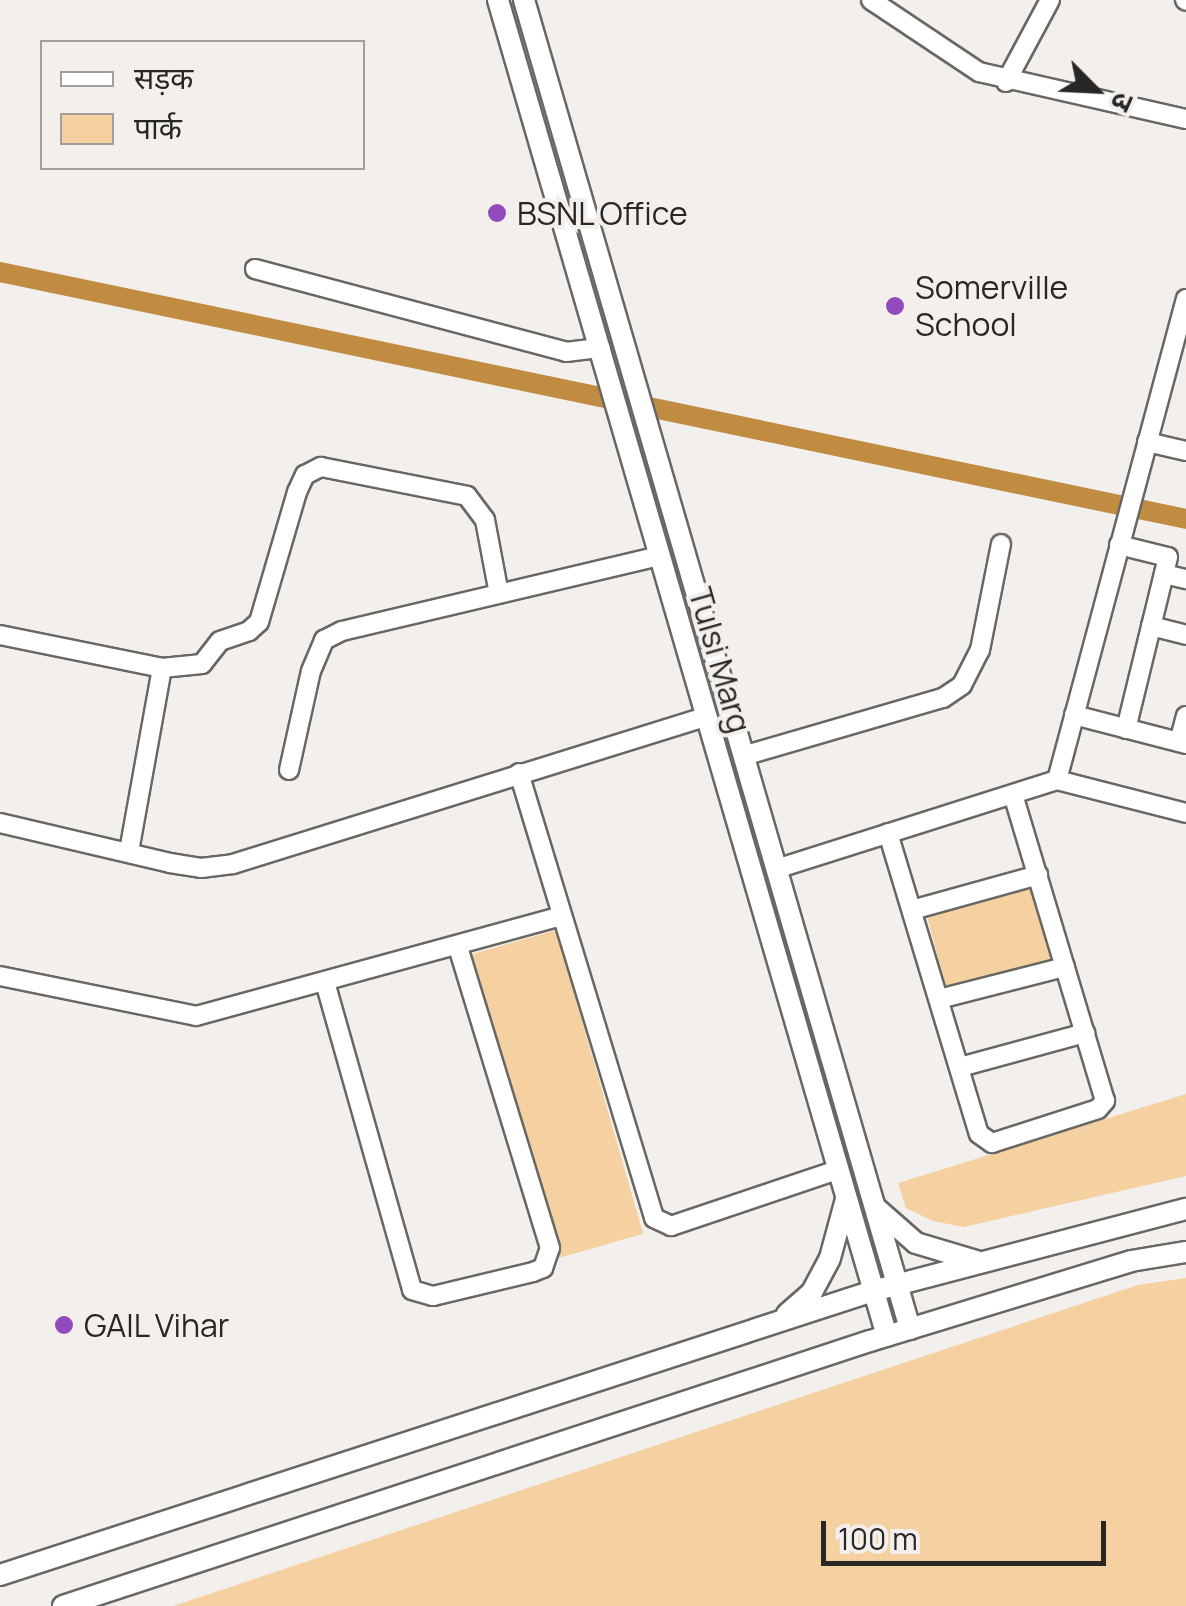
<!DOCTYPE html>
<html>
<head>
<meta charset="utf-8">
<style>
	body { margin:0 }
	#map { position:relative; width:1186px; height:1606px; overflow:hidden; background:#f2efed; font-family:Manrope,"Noto Sans Devanagari",sans-serif }
	div>[style] { position:absolute }
	.green>* { inset:0; background:#f5d0a0; transform-origin:0 0 }
	.canal>* { height:20px; margin:-10px; padding:0 10px; transform-origin:10px; border-radius:10px; background:#c08c42 }
	.roads { filter:drop-shadow(2px 0 #686764) drop-shadow(-2px 0 #686764) drop-shadow(0 2px #686764) drop-shadow(0 -2px #686764) }
	.minor>* { height:18px; margin:-9px; padding:0 9px; transform-origin:9px; border-radius:9px; background:#fff }
	.tertiary>* { height:20px; margin:-10px; padding:0 10px; transform-origin:10px; border-radius:10px; background:#fff }
	.dots>* { width:28px; height:28px; translate:-50% -50%; box-sizing:border-box; border:5px solid #f2efed; border-radius:50% }
	span { translate:-50% -50%; white-space:nowrap; text-align:center; line-height:1.15; -webkit-text-stroke:8px #f2efed; paint-order:stroke }
	.poi-label { font-size:32px; color:#282726 }
	.left { translate:0 -50%; text-align:left }
	.street-label { font-size:32px; color:#282726 }
	.legend { position:absolute; left:40px; top:40px; width:325px; height:130px; box-sizing:border-box; background:#f2efed; border:2px solid #a19f9d; margin:0; padding:12px 18px; list-style:none; font-size:30px; color:#282726 }
	.legend li { display:flex; align-items:center; gap:20px; height:50px }
	.legend b { width:50px; border:2px solid #a19f9d }
	.north { position:absolute; left:1046px; top:40px; width:100px; height:100px; -webkit-text-stroke:8px #f2efed; paint-order:stroke; rotate:114deg; font-size:28px; font-weight:700; line-height:40px; text-align:center; color:#282726 }
	.north::after { content:''; display:block; margin:auto; width:35px; height:45px; background:#282726; clip-path:polygon(50% 0,100% 100%,50% 72%,0 100%) }
	.scale { position:absolute; left:821px; top:1521px; width:285px; height:45px; box-sizing:border-box; border:5px solid #282726; border-top:0; padding-left:12px; font-size:30px; line-height:35px; white-space:nowrap; color:#282726; -webkit-text-stroke:8px #f2efed; paint-order:stroke }
</style>
</head>
<body>
<div id="map">
	<div class="green">
		<div style="left:1034px;top:883px;width:80px;height:112px;rotate:75deg"></div>
		<div style="left:556px;top:930px;width:316px;height:94px;rotate:74deg"></div>
		<div style="clip-path:polygon(1186px 1094px,1186px 1176px,964px 1227px,933px 1221px,906px 1208px,898px 1183px)"></div>
		<div style="clip-path:polygon(1186px 1278px,1186px 1606px,173px 1606px,1138px 1285px)"></div>
	</div>
	<div class="canal">
		<div style="left:0;top:272px;width:1211px;rotate:11.76deg"></div>
	</div>
	<div class="roads">
		<div class="minor">
			<div style="left:871px;top:0;width:130px;rotate:33.7deg"></div>
			<div style="left:979px;top:72px;width:212px;rotate:12.8deg"></div>
			<div style="left:1185px;top:0;width:1px;rotate:45deg"></div>
			<div style="left:1006px;top:82px;width:93px;rotate:-61.8deg"></div>
			<div style="left:255px;top:269px;width:322px;rotate:14.9deg"></div>
			<div style="left:566px;top:352px;width:35px;rotate:-7deg"></div>
			<div style="left:1147px;top:442px;width:40px;rotate:13deg"></div>
			<div style="left:1119px;top:545px;width:50px;rotate:13.8deg"></div>
			<div style="left:1168px;top:557px;width:177px;rotate:103.7deg"></div>
			<div style="left:1164px;top:574px;width:23px;rotate:13deg"></div>
			<div style="left:1151px;top:626px;width:36px;rotate:14deg"></div>
			<div style="left:0;top:635px;width:165px;rotate:11.5deg"></div>
			<div style="left:162px;top:668px;width:187px;rotate:100.2deg"></div>
			<div style="left:162px;top:668px;width:40px;rotate:-5.7deg"></div>
			<div style="left:202px;top:664px;width:29px;rotate:-52deg"></div>
			<div style="left:220px;top:641px;width:31px;rotate:-19deg"></div>
			<div style="left:249px;top:631px;width:13px;rotate:-42deg"></div>
			<div style="left:259px;top:622px;width:135px;rotate:-73.7deg"></div>
			<div style="left:297px;top:492px;width:19px;rotate:-65deg"></div>
			<div style="left:305px;top:475px;width:18px;rotate:-27deg"></div>
			<div style="left:321px;top:467px;width:149px;rotate:11.2deg"></div>
			<div style="left:467px;top:496px;width:30px;rotate:53deg"></div>
			<div style="left:485px;top:520px;width:75px;rotate:79.3deg"></div>
			<div style="left:1074px;top:715px;width:116px;rotate:14.5deg"></div>
			<div style="left:1179px;top:742px;width:27px;rotate:-75deg"></div>
			<div style="left:743px;top:756px;width:208px;rotate:-16.2deg"></div>
			<div style="left:943px;top:698px;width:23px;rotate:-34deg"></div>
			<div style="left:962px;top:685px;width:39px;rotate:-63deg"></div>
			<div style="left:980px;top:650px;width:108px;rotate:-78.8deg"></div>
			<div style="left:289px;top:770px;width:101px;rotate:-77.5deg"></div>
			<div style="left:311px;top:671px;width:34px;rotate:-67deg"></div>
			<div style="left:324px;top:640px;width:20px;rotate:-27deg"></div>
			<div style="left:342px;top:631px;width:326px;rotate:-13.3deg"></div>
			<div style="left:519px;top:773px;width:465px;rotate:73.1deg"></div>
			<div style="left:654px;top:1218px;width:19px;rotate:25deg"></div>
			<div style="left:671px;top:1226px;width:175px;rotate:-18.6deg"></div>
			<div style="left:1057px;top:780px;width:498px;rotate:-75deg"></div>
			<div style="left:0;top:823px;width:175px;rotate:13.2deg"></div>
			<div style="left:170px;top:863px;width:31px;rotate:9deg"></div>
			<div style="left:201px;top:868px;width:32px;rotate:-7deg"></div>
			<div style="left:233px;top:864px;width:494px;rotate:-17.3deg"></div>
			<div style="left:888px;top:833px;width:314px;rotate:73.2deg"></div>
			<div style="left:979px;top:1134px;width:16px;rotate:35deg"></div>
			<div style="left:992px;top:1143px;width:111px;rotate:-17.8deg"></div>
			<div style="left:1098px;top:1109px;width:11px;rotate:-49deg"></div>
			<div style="left:1105px;top:1101px;width:320px;rotate:-106.7deg"></div>
			<div style="left:776px;top:869px;width:295px;rotate:-17.6deg"></div>
			<div style="left:1057px;top:780px;width:133px;rotate:14.3deg"></div>
			<div style="left:912px;top:910px;width:131px;rotate:-15.5deg"></div>
			<div style="left:0;top:976px;width:200px;rotate:11.5deg"></div>
			<div style="left:196px;top:1016px;width:379px;rotate:-15.3deg"></div>
			<div style="left:325px;top:982px;width:320px;rotate:74.2deg"></div>
			<div style="left:412px;top:1290px;width:22px;rotate:16deg"></div>
			<div style="left:433px;top:1296px;width:103px;rotate:-13.5deg"></div>
			<div style="left:533px;top:1272px;width:11px;rotate:-22deg"></div>
			<div style="left:543px;top:1268px;width:21px;rotate:-71deg"></div>
			<div style="left:550px;top:1248px;width:314px;rotate:-107deg"></div>
			<div style="left:939px;top:999px;width:130px;rotate:-14.3deg"></div>
			<div style="left:960px;top:1067px;width:130px;rotate:-15.2deg"></div>
		</div>
		<div class="tertiary">
			<div style="left:498px;top:0;width:1391px;rotate:73.77deg"></div>
			<div style="left:524px;top:0;width:1384px;rotate:73.8deg"></div>
			<div style="left:876px;top:1208px;width:53px;rotate:41.2deg"></div>
			<div style="left:916px;top:1243px;width:63px;rotate:16.7deg"></div>
			<div style="left:787px;top:1314px;width:33px;rotate:-41deg"></div>
			<div style="left:812px;top:1292px;width:38px;rotate:-62deg"></div>
			<div style="left:830px;top:1258px;width:61px;rotate:-74.8deg"></div>
			<div style="left:0;top:1575px;width:918px;rotate:-18.02deg"></div>
			<div style="left:873px;top:1291px;width:324px;rotate:-14.7deg"></div>
			<div style="left:63px;top:1606px;width:849px;rotate:-18.18deg"></div>
			<div style="left:870px;top:1341px;width:273px;rotate:-17deg"></div>
			<div style="left:1131px;top:1261px;width:56px;rotate:-9.3deg"></div>
		</div>
	</div>
	<div class="dots">
		<div style="left:497px;top:213px;background:#924abd"></div>
		<div style="left:895px;top:306px;background:#924abd"></div>
		<div style="left:64px;top:1325px;background:#924abd"></div>
	</div>
	<div class="poi-label">
		<span class="left" style="left:517px;top:213px">BSNL Office</span>
		<span class="left" style="left:915px;top:306px">Somerville<br>School</span>
		<span class="left" style="left:84px;top:1325px">GAIL Vihar</span>
	</div>
	<div class="street-label">
		<span style="left:720px;top:660px;rotate:74deg">Tulsi Marg</span>
	</div>
	<ul class="legend">
	<li><b style="height:12px;background:#fff"></b>सड़क</li>
	<li><b style="height:28px;background:#f5d0a0"></b>पार्क</li>
	</ul>
	<div class="north">उ</div>
	<div class="scale">100 m</div>
</div>
</body>
</html>
